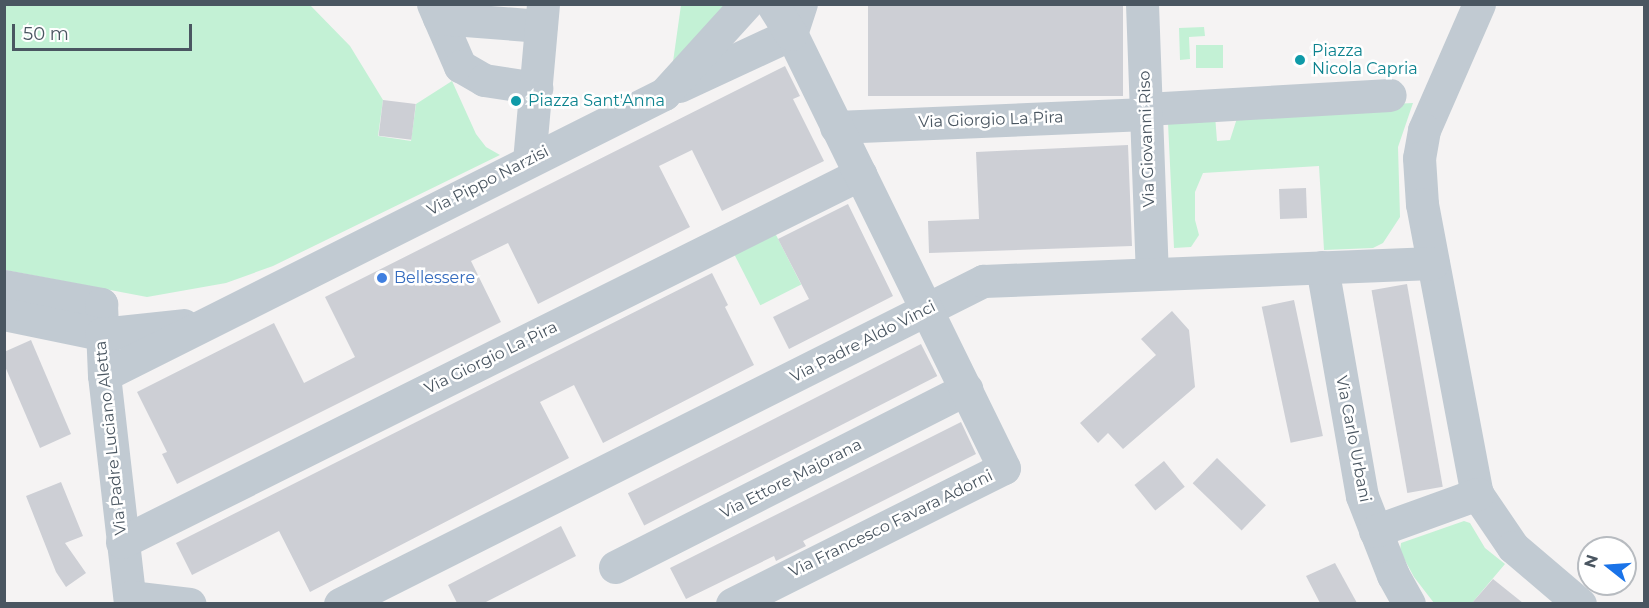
<!DOCTYPE html>
<html>
<head>
<meta charset="utf-8">
<style>
	body { margin:0 }
	#map { position:relative; width:1649px; height:608px; overflow:hidden; background:#f5f3f3; font-family:Montserrat,sans-serif }
	div>[style] { position:absolute }
	.green>* { inset:0; background:#c3f1d5; transform-origin:0 0 }
	.building>* { inset:0; background:#cdcfd5; transform-origin:0 0 }
	.minor>* { height:33px; margin:-16.5px; padding:0 16.5px; transform-origin:16.5px; border-radius:16.5px; background:#c1cad2 }
	.dots>* { width:16px; height:16px; translate:-50% -50%; box-sizing:border-box; border:3px solid #fff; border-radius:50% }
	span { translate:-50% -50%; white-space:nowrap; text-align:center; line-height:1.15; -webkit-text-stroke:5px #fff; paint-order:stroke }
	.culture-label { font-size:16px; color:#0d838f }
	.left { translate:0 -50%; text-align:left }
	.street-label { font-size:16px; color:#4a5661 }
	.shop-label { font-size:16px; color:#366cbe }
	.frame { position:absolute; inset:0; border:6px solid #4a5661; pointer-events:none }
	.north { position:absolute; left:1577px; top:536px; width:60px; height:60px; box-sizing:border-box; background:#fff; border:2px solid #b7bbc0; border-radius:50%; rotate:287deg; font-size:16px; font-weight:700; line-height:24px; text-align:center; color:#4a5661 }
	.north::after { content:''; display:block; margin:auto; width:21px; height:27px; background:#1a73e8; clip-path:polygon(50% 0,100% 100%,50% 72%,0 100%) }
	.scale { position:absolute; left:12px; top:24px; width:180px; height:27px; box-sizing:border-box; border:3px solid #4a5661; border-top:0; padding-left:8px; font-size:18px; line-height:21px; white-space:nowrap; color:#4a5661; -webkit-text-stroke:4px #fff; paint-order:stroke }
</style>
</head>
<body>
<div id="map">
	<div class="green">
		<div style="clip-path:polygon(4px 5px,310px 5px,350px 46px,383px 100px,378px 136px,411px 141px,416px 104px,452px 81px,476px 134px,486px 147px,500px 155px,273px 266px,226px 283px,147px 297px,5px 270px)"></div>
		<div style="clip-path:polygon(681px 5px,725px 5px,673px 62px)"></div>
		<div style="clip-path:polygon(1204px 27px,1205px 36px,1189px 37px,1190px 59px,1180px 60px,1179px 28px)"></div>
		<div style="left:1196px;top:45px;width:27px;height:23px"></div>
		<div style="clip-path:polygon(1413px 103px,1398px 147px,1400px 217px,1383px 243px,1373px 248px,1324px 250px,1319px 166px,1203px 173px,1195px 192px,1195px 220px,1199px 235px,1191px 247px,1174px 248px,1168px 123px,1215px 115px,1217px 141px,1230px 140px,1239px 112px)"></div>
		<div style="left:774px;top:231px;width:60px;height:46px;rotate:63deg"></div>
		<div style="clip-path:polygon(1464px 521px,1470px 523px,1485px 548px,1505px 564px,1472px 603px,1434px 603px,1414px 577px,1400px 551px,1401px 543px)"></div>
	</div>
	<div class="building">
		<div style="left:868px;top:4px;width:255px;height:92px"></div>
		<div style="clip-path:polygon(785px 66px,800px 96px,793px 99px,824px 161px,722px 211px,692px 150px,659px 166px,690px 227px,538px 304px,508px 243px,471px 261px,501px 322px,177px 484px,162px 454px,167px 452px,137px 392px,274px 323px,304px 383px,355px 357px,325px 297px)"></div>
		<div style="left:383px;top:100px;width:33px;height:36px;rotate:7deg"></div>
		<div style="clip-path:polygon(1128px 145px,1132px 246px,929px 253px,928px 221px,979px 219px,976px 152px)"></div>
		<div style="left:1306px;top:188px;width:30px;height:27px;rotate:88deg"></div>
		<div style="clip-path:polygon(848px 204px,893px 296px,789px 349px,773px 317px,809px 299px,778px 239px)"></div>
		<div style="clip-path:polygon(712px 273px,728px 305px,725px 307px,754px 365px,603px 443px,574px 385px,540px 402px,569px 458px,310px 592px,279px 531px,192px 575px,176px 543px)"></div>
		<div style="left:1407px;top:284px;width:206px;height:36px;rotate:80deg"></div>
		<div style="left:1294px;top:300px;width:139px;height:33px;rotate:78deg"></div>
		<div style="clip-path:polygon(1172px 311px,1189px 330px,1195px 387px,1123px 449px,1108px 433px,1098px 443px,1080px 423px,1156px 355px,1141px 339px)"></div>
		<div style="clip-path:polygon(31px 340px,71px 434px,40px 448px,4px 364px,4px 352px)"></div>
		<div style="left:921px;top:344px;width:36px;height:329px;rotate:63deg"></div>
		<div style="clip-path:polygon(961px 422px,976px 454px,803px 541px,806px 546px,776px 561px,774px 556px,686px 599px,670px 568px)"></div>
		<div style="left:1217px;top:458px;width:68px;height:35px;rotate:44deg"></div>
		<div style="left:1164px;top:461px;width:33px;height:38px;rotate:51deg"></div>
		<div style="clip-path:polygon(61px 482px,83px 536px,65px 543px,86px 573px,66px 587px,56px 572px,26px 496px)"></div>
		<div style="clip-path:polygon(561px 526px,576px 556px,484px 603px,457px 603px,448px 585px)"></div>
		<div style="clip-path:polygon(1335px 563px,1357px 603px,1320px 603px,1306px 576px)"></div>
		<div style="clip-path:polygon(1493px 579px,1523px 603px,1472px 603px)"></div>
	</div>
	<div class="minor">
		<div style="left:433px;top:4px;width:68px;rotate:66.5deg"></div>
		<div style="left:460px;top:66px;width:28px;rotate:30deg"></div>
		<div style="left:484px;top:80px;width:53px;rotate:8.7deg"></div>
		<div style="left:1142px;top:4px;width:270px;rotate:87.9deg"></div>
		<div style="left:1479px;top:4px;width:137px;rotate:113.6deg"></div>
		<div style="left:1424px;top:130px;width:28px;rotate:100deg"></div>
		<div style="left:1419px;top:158px;width:46px;rotate:86.3deg"></div>
		<div style="left:1422px;top:204px;width:295px;rotate:79.3deg"></div>
		<div style="left:1477px;top:494px;width:64px;rotate:55.8deg"></div>
		<div style="left:1513px;top:547px;width:88px;rotate:40.4deg"></div>
		<div style="left:439px;top:18px;width:102px;rotate:4.5deg"></div>
		<div style="left:679px;top:86px;width:123px;rotate:-24.9deg"></div>
		<div style="left:791px;top:34px;width:32px;rotate:-72deg"></div>
		<div style="left:1146px;top:109px;width:244px;rotate:-3.3deg"></div>
		<div style="left:836px;top:127px;width:310px;rotate:-2.4deg"></div>
		<div style="left:529px;top:161px;width:158px;rotate:-84.9deg"></div>
		<div style="left:1322px;top:267px;width:232px;rotate:80.1deg"></div>
		<div style="left:1362px;top:496px;width:85px;rotate:68.6deg"></div>
		<div style="left:1393px;top:575px;width:33px;rotate:61deg"></div>
		<div style="left:4px;top:286px;width:99px;rotate:10.5deg"></div>
		<div style="left:101px;top:304px;width:71px;rotate:87.6deg"></div>
		<div style="left:104px;top:375px;width:230px;rotate:83.5deg"></div>
		<div style="left:4px;top:314px;width:99px;rotate:11.7deg"></div>
		<div style="left:101px;top:334px;width:83px;rotate:-6.2deg"></div>
		<div style="left:104px;top:375px;width:627px;rotate:-26.65deg"></div>
		<div style="left:664px;top:94px;width:122px;rotate:-47.7deg"></div>
		<div style="left:1375px;top:531px;width:109px;rotate:-19.9deg"></div>
		<div style="left:122px;top:542px;width:825px;rotate:-26.5deg"></div>
		<div style="left:615px;top:567px;width:394px;rotate:-26.9deg"></div>
		<div style="left:130px;top:597px;width:60px;rotate:6.7deg"></div>
		<div style="left:340px;top:604px;width:720px;rotate:-26.67deg"></div>
		<div style="left:983px;top:281px;width:450px;rotate:-2.3deg"></div>
		<div style="left:732px;top:604px;width:304px;rotate:-26.6deg"></div>
		<div style="left:1004px;top:468px;width:483px;rotate:-116.1deg"></div>
		<div style="left:791px;top:34px;width:36px;rotate:-122deg"></div>
	</div>
	<div class="dots">
		<div style="left:1300px;top:60px;background:#0f9aa8"></div>
		<div style="left:516px;top:101px;background:#0f9aa8"></div>
		<div style="left:382px;top:278px;background:#3f7fe0"></div>
	</div>
	<div class="culture-label">
		<span class="left" style="left:1312px;top:60px">Piazza<br>Nicola Capria</span>
		<span class="left" style="left:528px;top:101px">Piazza Sant'Anna</span>
	</div>
	<div class="street-label">
		<span style="left:991px;top:120px;rotate:-2deg">Via Giorgio La Pira</span>
		<span style="left:1147px;top:139px;rotate:-92deg">Via Giovanni Riso</span>
		<span style="left:488px;top:181px;rotate:-27deg">Via Pippo Narzisi</span>
		<span style="left:863px;top:342px;rotate:-27deg">Via Padre Aldo Vinci</span>
		<span style="left:491px;top:358px;rotate:-26deg">Via Giorgio La Pira</span>
		<span style="left:111px;top:438px;rotate:-96deg">Via Padre Luciano Aletta</span>
		<span style="left:1353px;top:439px;rotate:79deg">Via Carlo Urbani</span>
		<span style="left:791px;top:479px;rotate:-27deg">Via Ettore Majorana</span>
		<span style="left:891px;top:524px;rotate:-26deg">Via Francesco Favara Adorni</span>
	</div>
	<div class="shop-label">
		<span class="left" style="left:394px;top:278px">Bellessere</span>
	</div>
	<div class="frame"></div>
	<div class="north">N</div>
	<div class="scale">50 m</div>
</div>
</body>
</html>
